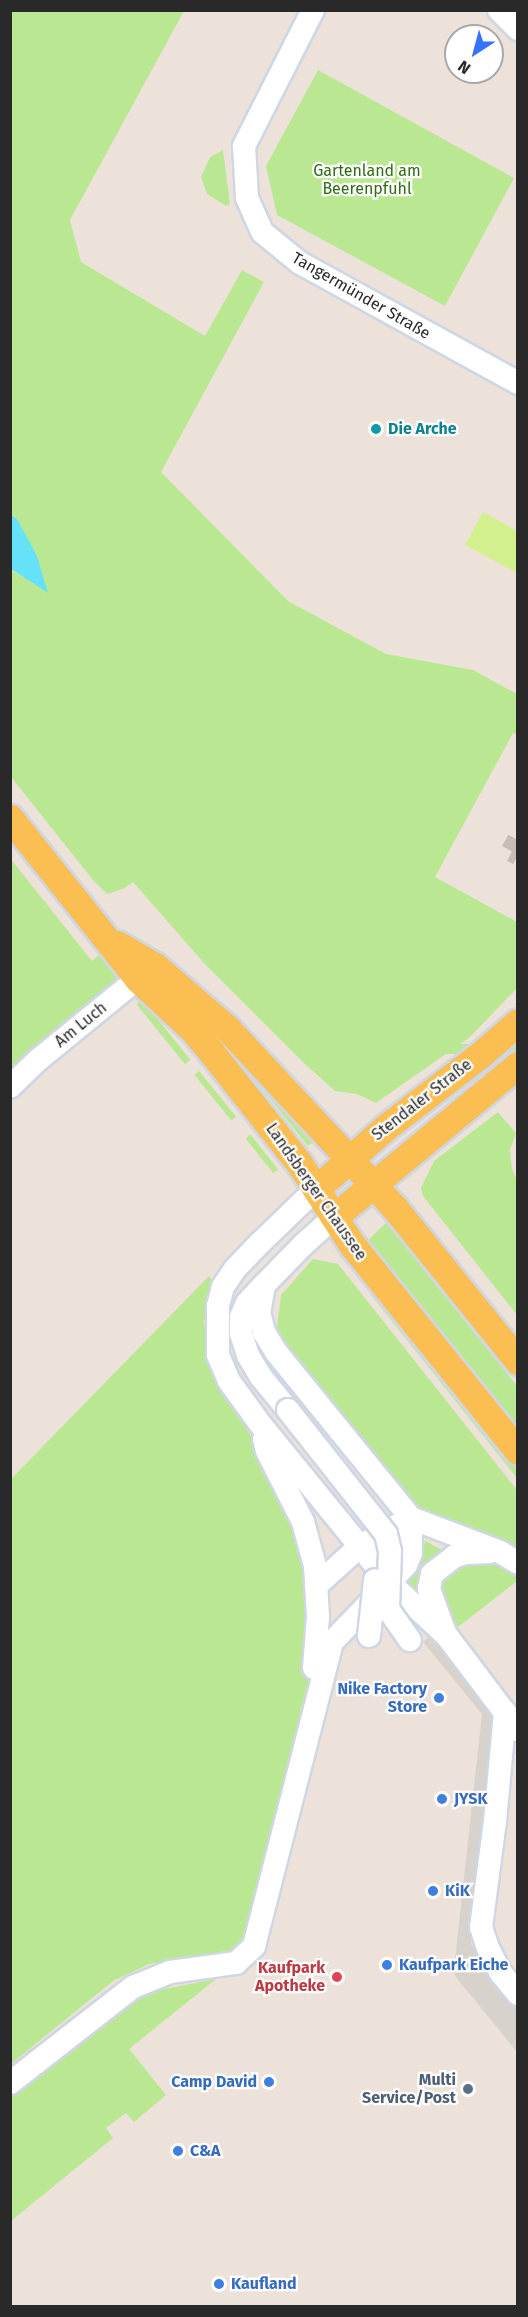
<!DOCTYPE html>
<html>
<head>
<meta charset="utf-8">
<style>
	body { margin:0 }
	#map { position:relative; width:528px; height:2317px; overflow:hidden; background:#ede2da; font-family:"Fira Sans",sans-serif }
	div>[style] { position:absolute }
	.green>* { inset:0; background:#bae892; transform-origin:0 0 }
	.pitch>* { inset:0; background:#d2f08d }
	.plaza>* { inset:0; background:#d8d2cd }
	.water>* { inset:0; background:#65e2f7 }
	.minor-tunnel>* { height:22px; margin-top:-11px; transform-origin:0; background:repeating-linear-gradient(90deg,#c6bdb7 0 22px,transparent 0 33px) }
	.roads { filter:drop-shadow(2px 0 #cfd6e4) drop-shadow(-2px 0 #cfd6e4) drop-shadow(0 2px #cfd6e4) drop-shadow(0 -2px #cfd6e4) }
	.minor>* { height:22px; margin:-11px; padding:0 11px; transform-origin:11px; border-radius:11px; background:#fff }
	.major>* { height:27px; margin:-13.5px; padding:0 13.5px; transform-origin:13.5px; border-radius:13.5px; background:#fabe52 }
	.bridges { filter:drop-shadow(2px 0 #cfd6e4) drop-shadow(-2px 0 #cfd6e4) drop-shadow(0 2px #cfd6e4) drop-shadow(0 -2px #cfd6e4) }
	.minor-bridge>* { height:22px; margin:-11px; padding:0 11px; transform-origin:11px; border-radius:11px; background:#fff }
	.dots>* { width:16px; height:16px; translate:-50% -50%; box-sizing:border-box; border:3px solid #fff; border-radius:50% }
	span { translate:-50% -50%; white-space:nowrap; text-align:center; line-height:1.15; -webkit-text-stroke:4.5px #fff; paint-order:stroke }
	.park-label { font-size:16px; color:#316b15 }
	.street-label { font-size:16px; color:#292929 }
	.culture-label { font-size:16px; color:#0d838f; font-weight:700 }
	.left { translate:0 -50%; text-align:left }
	.shop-label { font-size:16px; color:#366cbe; font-weight:700 }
	.right { translate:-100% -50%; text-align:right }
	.health-label { font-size:16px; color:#be3a42; font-weight:700 }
	.service-label { font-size:16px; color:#4e5e75; font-weight:700 }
	.frame { position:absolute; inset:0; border:12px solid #292929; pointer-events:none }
	.north { position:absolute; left:444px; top:24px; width:60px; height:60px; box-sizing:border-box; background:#fff; border:2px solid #a9a9a9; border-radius:50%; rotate:216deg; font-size:16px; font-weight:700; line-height:24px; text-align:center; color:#292929 }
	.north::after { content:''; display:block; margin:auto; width:21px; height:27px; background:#3573ff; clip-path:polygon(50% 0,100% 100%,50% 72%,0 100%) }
</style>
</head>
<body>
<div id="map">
	<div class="green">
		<div style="clip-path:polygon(11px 11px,184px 11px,70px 220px,81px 262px,205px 336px,242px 270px,264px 282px,161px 472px,288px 601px,386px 654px,473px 670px,517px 694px,517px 735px,513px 733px,435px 877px,517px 922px,517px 988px,470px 1037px,376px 1103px,357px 1094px,335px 1091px,305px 1064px,203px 962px,133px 882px,123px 889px,107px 894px,93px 880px,11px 777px,10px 569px,47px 592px,17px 519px,11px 514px)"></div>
		<div style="clip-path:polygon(318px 70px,514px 178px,445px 306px,277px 215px,266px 166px)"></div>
		<div style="clip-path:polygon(223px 150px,230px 204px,226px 206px,207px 194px,201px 177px,210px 157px)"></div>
		<div style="clip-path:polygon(10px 858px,92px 961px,103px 951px,118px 969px,118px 977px,117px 983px,22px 1064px,15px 1064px,11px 1069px)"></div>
		<div style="left:142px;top:1000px;width:77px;height:7px;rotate:51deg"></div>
		<div style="clip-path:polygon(186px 1004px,317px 1138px,308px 1146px,258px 1084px,186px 1009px)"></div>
		<div style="left:517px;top:1044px;width:10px;height:161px;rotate:90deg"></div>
		<div style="left:199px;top:1071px;width:59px;height:6px;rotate:51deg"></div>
		<div style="clip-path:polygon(498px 1112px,516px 1133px,510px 1150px,512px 1169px,518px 1182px,517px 1315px,423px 1196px,421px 1188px,434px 1161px)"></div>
		<div style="clip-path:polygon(250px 1134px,277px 1168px,278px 1170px,273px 1173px,246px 1139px)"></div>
		<div style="clip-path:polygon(386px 1223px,517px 1386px,517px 1435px,364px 1244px)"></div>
		<div style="clip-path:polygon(313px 1259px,338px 1264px,517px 1490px,517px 1549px,502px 1540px,429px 1514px,406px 1495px,283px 1339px,277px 1326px,281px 1295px)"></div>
		<div style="clip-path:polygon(356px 1269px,517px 1468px,517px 1478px,371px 1295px)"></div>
		<div style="clip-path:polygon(209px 1276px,213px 1283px,204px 1322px,211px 1366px,262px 1456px,307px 1553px,309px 1677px,303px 1709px,245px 1940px,228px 1951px,149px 1964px,113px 1981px,11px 2064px,11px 1479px)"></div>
		<div style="clip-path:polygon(425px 1541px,450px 1554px,431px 1610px,405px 1584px,417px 1570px)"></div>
		<div style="clip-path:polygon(485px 1563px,503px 1567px,517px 1576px,517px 1581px,458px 1627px,440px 1602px,436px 1582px,459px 1564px)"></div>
		<div style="clip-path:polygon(216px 1979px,129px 2049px,166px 2095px,134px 2122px,126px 2113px,106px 2128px,113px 2138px,11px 2221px,11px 2097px,129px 2003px,154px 1991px)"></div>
	</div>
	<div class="pitch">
		<div style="clip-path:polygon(483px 512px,517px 531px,517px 573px,465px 545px)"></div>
	</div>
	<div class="plaza">
		<div style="clip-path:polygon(433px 1634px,498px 1715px,471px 1944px,517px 2002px,517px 2052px,455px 1976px,455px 1959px,482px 1714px,423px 1642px)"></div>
	</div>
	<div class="water">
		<div style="clip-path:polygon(10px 514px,17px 519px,37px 556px,48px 593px,11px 569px)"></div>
	</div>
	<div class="minor-tunnel">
		<div style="left:518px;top:840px;width:13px;rotate:119deg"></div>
		<div style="left:512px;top:851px;width:7px;rotate:27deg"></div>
	</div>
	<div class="roads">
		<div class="minor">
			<div style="left:313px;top:10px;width:153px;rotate:116.9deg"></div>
			<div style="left:244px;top:146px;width:52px;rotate:86.7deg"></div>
			<div style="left:247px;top:198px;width:37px;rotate:66deg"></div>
			<div style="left:262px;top:232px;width:49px;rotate:39.2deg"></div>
			<div style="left:300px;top:263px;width:249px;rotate:28.8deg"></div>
			<div style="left:499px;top:10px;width:27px;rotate:45deg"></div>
			<div style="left:10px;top:1087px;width:39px;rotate:-44deg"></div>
			<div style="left:38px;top:1060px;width:146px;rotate:-39.2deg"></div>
			<div style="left:316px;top:1189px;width:78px;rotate:136deg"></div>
			<div style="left:260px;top:1243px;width:36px;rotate:134deg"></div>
			<div style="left:235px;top:1269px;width:22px;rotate:124deg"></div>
			<div style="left:223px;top:1287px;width:20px;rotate:105deg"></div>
			<div style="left:218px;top:1306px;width:49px;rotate:90deg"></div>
			<div style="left:218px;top:1355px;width:28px;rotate:67deg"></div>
			<div style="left:229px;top:1381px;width:54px;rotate:54deg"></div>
			<div style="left:261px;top:1425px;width:204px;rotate:50.8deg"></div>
			<div style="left:390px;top:1583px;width:78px;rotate:42.9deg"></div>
			<div style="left:447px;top:1636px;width:118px;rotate:52.9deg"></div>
			<div style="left:264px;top:1285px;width:27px;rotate:100deg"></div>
			<div style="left:259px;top:1312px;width:21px;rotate:76deg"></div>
			<div style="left:264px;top:1332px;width:23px;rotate:59deg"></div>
			<div style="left:276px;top:1352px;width:214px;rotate:50.9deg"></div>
			<div style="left:411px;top:1518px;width:95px;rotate:20.9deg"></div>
			<div style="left:500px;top:1552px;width:21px;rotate:31deg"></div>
			<div style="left:288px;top:1410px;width:43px;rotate:-129.3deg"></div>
			<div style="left:261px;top:1377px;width:26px;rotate:-121deg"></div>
			<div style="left:248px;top:1355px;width:22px;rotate:-108deg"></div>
			<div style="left:241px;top:1334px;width:17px;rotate:-90deg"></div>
			<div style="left:241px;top:1317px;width:15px;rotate:-67deg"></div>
			<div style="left:247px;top:1303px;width:25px;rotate:-47deg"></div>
			<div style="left:264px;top:1285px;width:56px;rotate:-45.7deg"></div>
			<div style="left:303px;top:1245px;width:42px;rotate:-42.1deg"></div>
			<div style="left:264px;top:1439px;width:12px;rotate:76deg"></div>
			<div style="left:267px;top:1451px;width:80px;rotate:63.1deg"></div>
			<div style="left:303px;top:1522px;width:46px;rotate:74.7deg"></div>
			<div style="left:315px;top:1566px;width:50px;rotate:86.6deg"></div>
			<div style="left:318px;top:1616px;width:52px;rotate:94.4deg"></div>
			<div style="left:444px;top:1630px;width:44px;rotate:-110.1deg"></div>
			<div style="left:429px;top:1589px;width:15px;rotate:-79deg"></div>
			<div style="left:432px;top:1574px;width:29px;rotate:-38deg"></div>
			<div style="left:455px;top:1556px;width:11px;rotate:-15deg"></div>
			<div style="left:466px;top:1553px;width:23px;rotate:-2deg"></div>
			<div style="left:505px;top:1712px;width:109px;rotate:95.2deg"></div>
			<div style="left:495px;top:1821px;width:107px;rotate:97.5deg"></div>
			<div style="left:481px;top:1927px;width:22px;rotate:72deg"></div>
			<div style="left:488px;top:1948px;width:28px;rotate:63deg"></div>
			<div style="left:501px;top:1973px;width:27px;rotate:51deg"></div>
			<div style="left:10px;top:2083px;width:156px;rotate:-38deg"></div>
			<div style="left:133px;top:1987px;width:40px;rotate:-22deg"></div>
			<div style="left:170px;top:1972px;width:67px;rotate:-7.8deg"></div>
			<div style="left:236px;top:1963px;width:25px;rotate:-43deg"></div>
			<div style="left:254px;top:1946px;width:314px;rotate:-75.6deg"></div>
			<div style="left:332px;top:1642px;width:107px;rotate:-46.1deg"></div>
			<div style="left:406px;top:1565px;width:13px;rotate:-67deg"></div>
			<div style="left:411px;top:1553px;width:35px;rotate:-90deg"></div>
			<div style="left:411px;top:1518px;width:58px;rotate:151.2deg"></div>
			<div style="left:360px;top:1546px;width:59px;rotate:137.7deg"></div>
		</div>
		<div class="major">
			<div style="left:10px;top:818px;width:206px;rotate:51.5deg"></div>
			<div style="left:138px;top:979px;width:75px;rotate:42.8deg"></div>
			<div style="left:193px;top:1030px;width:30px;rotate:50deg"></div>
			<div style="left:212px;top:1053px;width:140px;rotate:51.7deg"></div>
			<div style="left:299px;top:1163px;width:99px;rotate:57deg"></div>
			<div style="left:353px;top:1246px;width:263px;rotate:51.2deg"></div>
			<div style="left:117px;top:944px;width:44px;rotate:30.1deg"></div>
			<div style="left:155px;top:966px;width:96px;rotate:40.8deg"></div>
			<div style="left:228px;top:1029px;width:243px;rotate:47deg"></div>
			<div style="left:394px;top:1207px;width:198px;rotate:51.2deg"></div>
			<div style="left:316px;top:1189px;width:94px;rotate:-41.5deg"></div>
			<div style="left:386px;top:1127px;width:118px;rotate:-37.5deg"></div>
			<div style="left:480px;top:1055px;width:50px;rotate:-41deg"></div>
			<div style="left:334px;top:1217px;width:239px;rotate:-39.6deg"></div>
		</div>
	</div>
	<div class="bridges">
		<div class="minor-bridge">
			<div style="left:288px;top:1410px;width:158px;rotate:51.7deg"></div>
			<div style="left:386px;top:1534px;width:17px;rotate:77deg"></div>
			<div style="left:390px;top:1551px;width:58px;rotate:92deg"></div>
			<div style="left:388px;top:1609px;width:38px;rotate:55deg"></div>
			<div style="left:369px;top:1636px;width:56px;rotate:-83.9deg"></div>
		</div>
	</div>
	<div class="dots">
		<div style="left:376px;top:429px;background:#0f9aa8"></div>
		<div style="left:439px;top:1698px;background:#3f7fe0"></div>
		<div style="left:442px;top:1799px;background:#3f7fe0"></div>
		<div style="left:433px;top:1891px;background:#3f7fe0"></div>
		<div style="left:387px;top:1965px;background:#3f7fe0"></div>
		<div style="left:337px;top:1977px;background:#e0444e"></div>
		<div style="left:269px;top:2082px;background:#3f7fe0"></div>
		<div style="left:468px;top:2089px;background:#5c6f8a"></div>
		<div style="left:178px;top:2151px;background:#3f7fe0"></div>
		<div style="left:219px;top:2284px;background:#3f7fe0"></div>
	</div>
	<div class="park-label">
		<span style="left:367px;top:180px">Gartenland am<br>Beerenpfuhl</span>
	</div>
	<div class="street-label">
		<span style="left:361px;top:296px;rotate:30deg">Tangermünder Straße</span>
		<span style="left:81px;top:1025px;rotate:-39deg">Am Luch</span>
		<span style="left:422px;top:1100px;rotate:-38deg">Stendaler Straße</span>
		<span style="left:316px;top:1192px;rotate:55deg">Landsberger Chaussee</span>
	</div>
	<div class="culture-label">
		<span class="left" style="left:388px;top:429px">Die Arche</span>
	</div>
	<div class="shop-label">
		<span class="right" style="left:427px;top:1698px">Nike Factory<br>Store</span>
		<span class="left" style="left:454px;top:1799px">JYSK</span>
		<span class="left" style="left:445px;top:1891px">KiK</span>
		<span class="left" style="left:399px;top:1965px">Kaufpark Eiche</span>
		<span class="right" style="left:257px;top:2082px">Camp David</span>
		<span class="left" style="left:190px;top:2151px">C&amp;A</span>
		<span class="left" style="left:231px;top:2284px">Kaufland</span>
	</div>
	<div class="health-label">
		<span class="right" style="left:325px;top:1977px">Kaufpark<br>Apotheke</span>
	</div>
	<div class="service-label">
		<span class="right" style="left:456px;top:2089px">Multi<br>Service/Post</span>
	</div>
	<div class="frame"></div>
	<div class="north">N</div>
</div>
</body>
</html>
